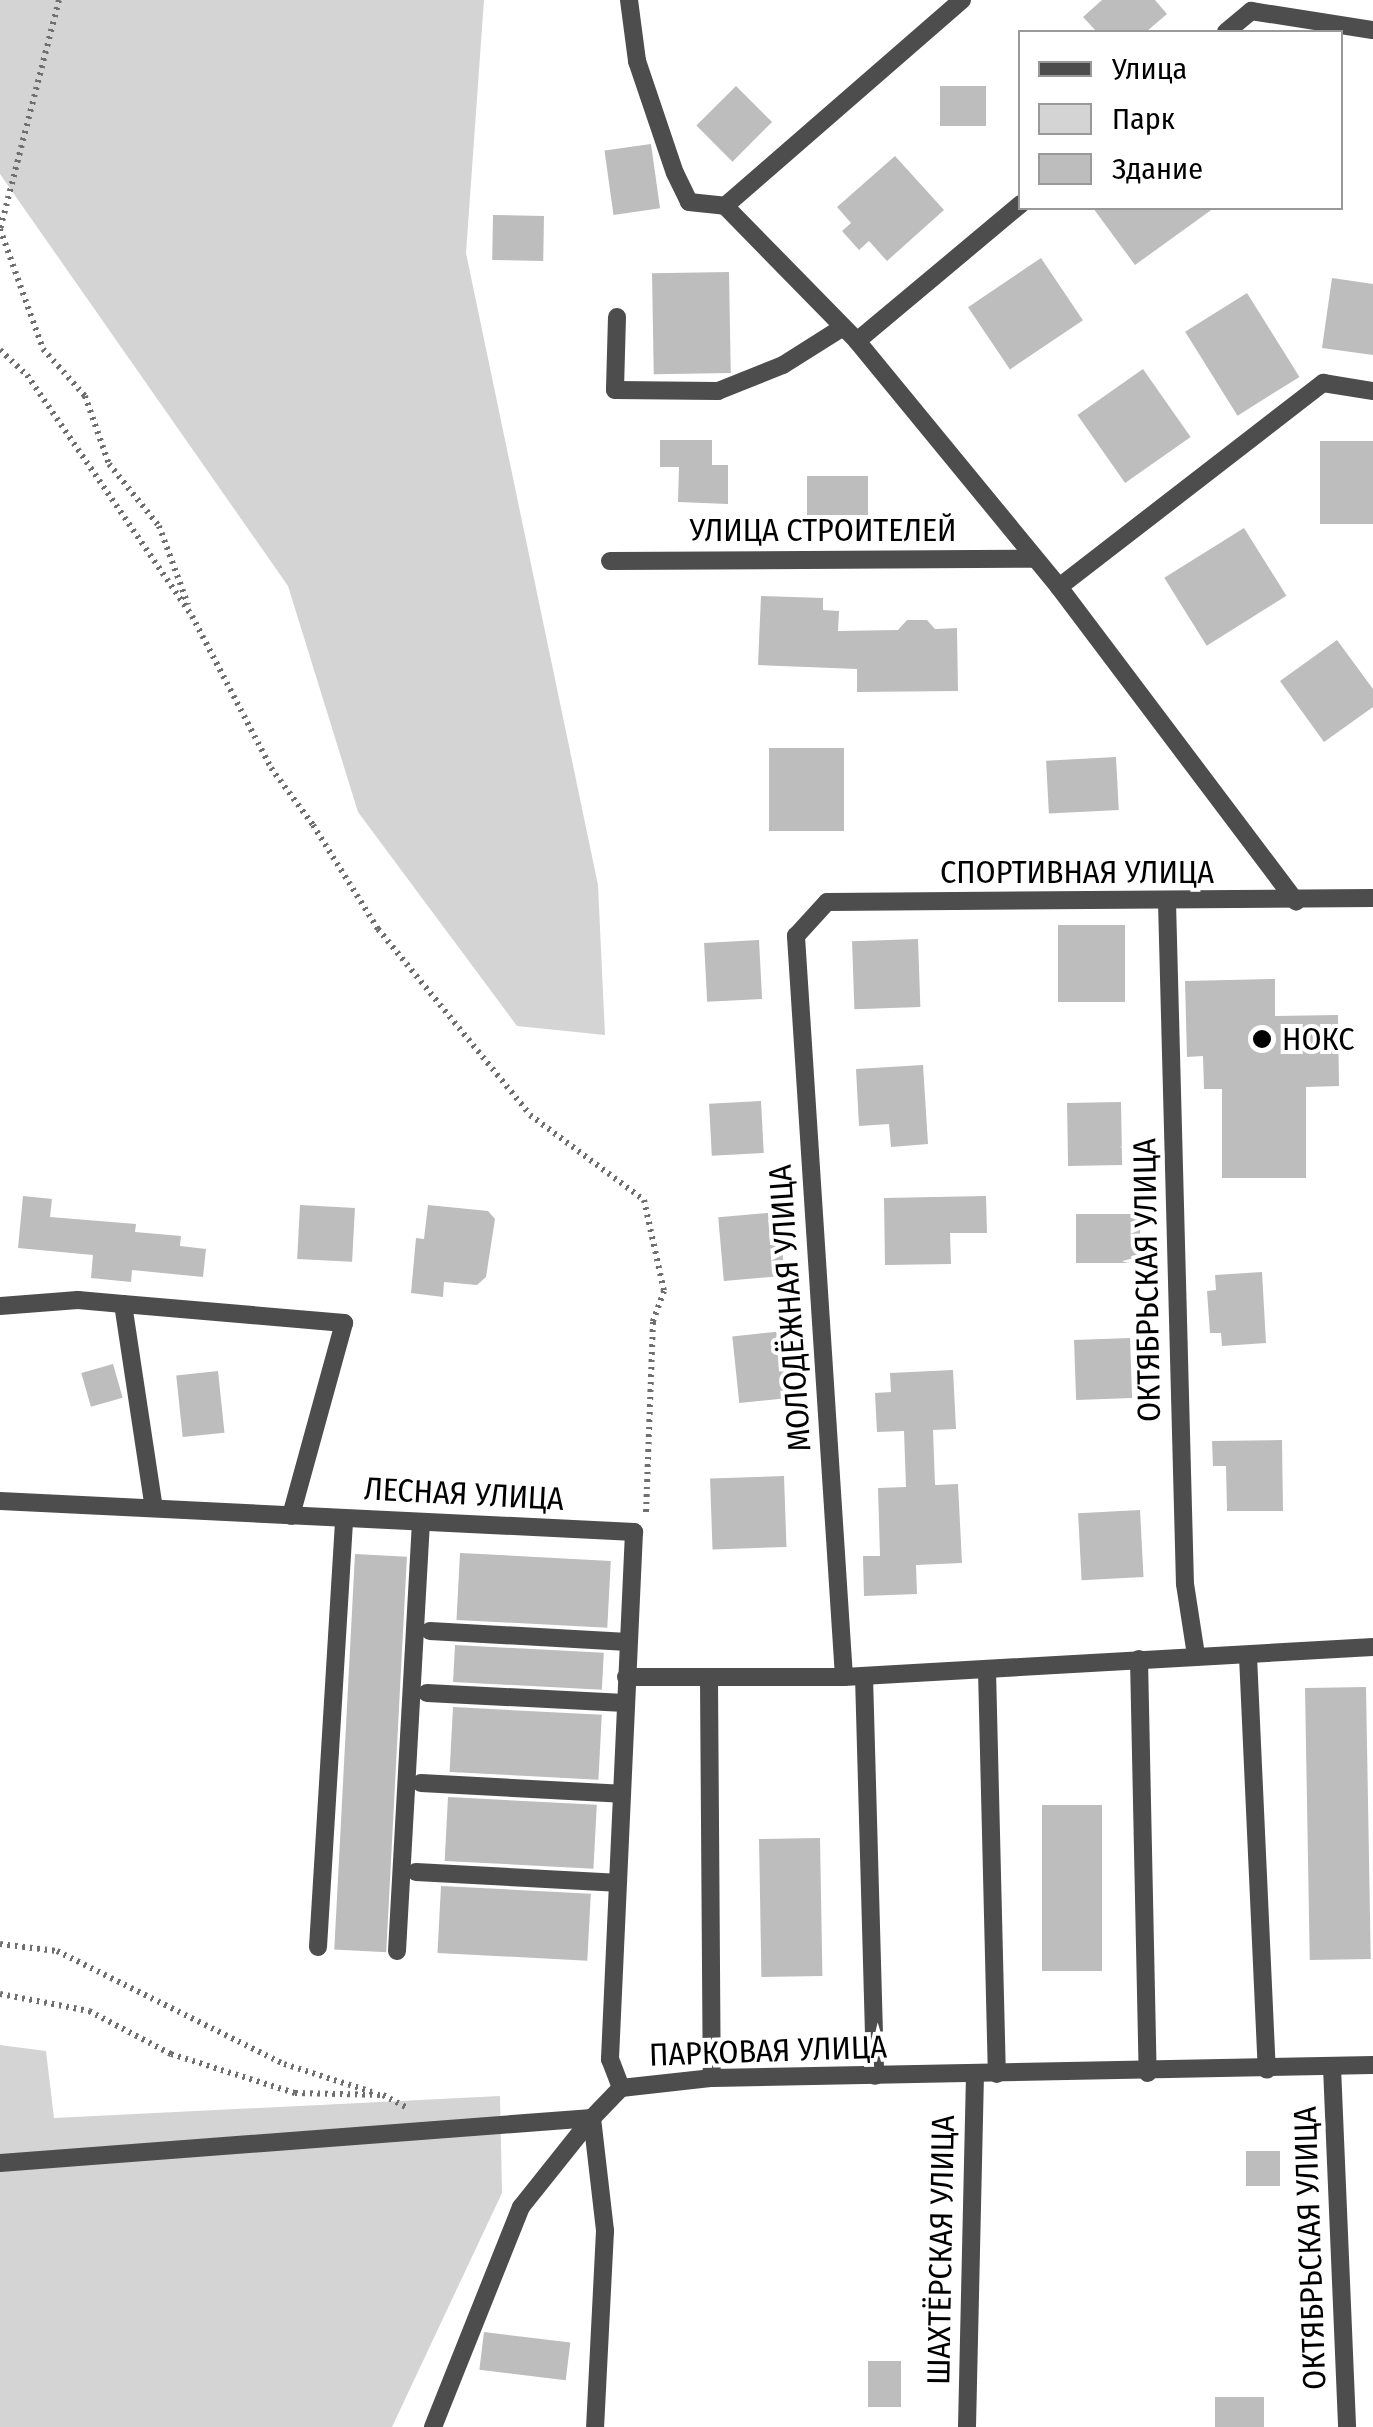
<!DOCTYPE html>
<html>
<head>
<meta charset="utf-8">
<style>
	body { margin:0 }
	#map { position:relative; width:1373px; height:2427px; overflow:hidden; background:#fff; font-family:"Fira Sans Condensed",sans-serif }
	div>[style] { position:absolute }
	.green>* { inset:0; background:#d4d4d4 }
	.building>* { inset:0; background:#bdbdbd; transform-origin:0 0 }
	.path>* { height:6px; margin-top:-3px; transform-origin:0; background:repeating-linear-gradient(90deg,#6f6f6f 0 2.5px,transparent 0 7.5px) }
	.minor>* { height:18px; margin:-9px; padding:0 9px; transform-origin:9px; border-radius:9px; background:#4d4d4d }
	.dots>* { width:28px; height:28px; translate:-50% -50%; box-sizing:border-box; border:5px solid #fff; border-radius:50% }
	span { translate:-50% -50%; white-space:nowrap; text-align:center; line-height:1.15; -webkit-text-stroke:8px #fff; paint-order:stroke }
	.street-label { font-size:32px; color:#000 }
	.poi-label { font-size:32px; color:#000 }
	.left { translate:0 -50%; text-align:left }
	.legend { position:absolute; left:1018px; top:30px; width:325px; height:180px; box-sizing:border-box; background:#fff; border:2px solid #999; margin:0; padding:12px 18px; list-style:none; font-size:30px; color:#000 }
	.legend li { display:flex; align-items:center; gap:20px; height:50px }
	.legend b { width:50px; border:2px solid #999 }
</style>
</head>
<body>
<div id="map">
	<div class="green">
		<div style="clip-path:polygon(0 0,484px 0,466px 253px,598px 885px,605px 1035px,517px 1026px,358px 812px,288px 586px,0 174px)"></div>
		<div style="clip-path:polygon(0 2045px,46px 2051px,54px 2118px,500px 2096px,502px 2193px,392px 2427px,0 2427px)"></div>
	</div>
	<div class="building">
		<div style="clip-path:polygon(1102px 0,1155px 0,1167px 14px,1146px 32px,1097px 32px,1083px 17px)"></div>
		<div style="left:736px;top:86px;width:51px;height:56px;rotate:45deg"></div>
		<div style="left:986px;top:86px;width:40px;height:46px;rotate:90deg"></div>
		<div style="left:651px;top:144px;width:65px;height:47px;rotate:82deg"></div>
		<div style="clip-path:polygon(895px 156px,944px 210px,887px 261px,869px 241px,859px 250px,842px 231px,851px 223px,837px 207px)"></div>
		<div style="clip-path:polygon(1093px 208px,1214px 208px,1135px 265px)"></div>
		<div style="left:493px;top:215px;width:51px;height:45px;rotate:1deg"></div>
		<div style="left:1041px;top:258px;width:75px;height:88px;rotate:56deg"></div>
		<div style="left:729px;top:272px;width:101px;height:77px;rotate:89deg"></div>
		<div style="clip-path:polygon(1332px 278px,1373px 284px,1373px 355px,1322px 348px)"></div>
		<div style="left:1247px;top:293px;width:99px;height:73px;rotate:58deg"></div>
		<div style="left:1143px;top:369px;width:83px;height:80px;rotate:55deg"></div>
		<div style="clip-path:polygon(660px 440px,712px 440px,712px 465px,728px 465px,728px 504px,678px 502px,679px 467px,660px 467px)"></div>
		<div style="left:1373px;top:441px;width:83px;height:53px;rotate:90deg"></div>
		<div style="left:807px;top:476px;width:61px;height:39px"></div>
		<div style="left:1244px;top:528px;width:80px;height:94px;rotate:58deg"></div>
		<div style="clip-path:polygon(761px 596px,823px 598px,823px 610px,839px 611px,838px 631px,898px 630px,907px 620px,927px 620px,935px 629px,957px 628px,958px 691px,857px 692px,857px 669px,758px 665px)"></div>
		<div style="clip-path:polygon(1337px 640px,1373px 689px,1373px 707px,1324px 742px,1280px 681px)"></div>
		<div style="left:844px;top:748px;width:83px;height:75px;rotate:90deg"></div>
		<div style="left:1116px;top:757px;width:53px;height:70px;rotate:87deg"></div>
		<div style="left:1058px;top:925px;width:67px;height:77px"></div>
		<div style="left:918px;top:939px;width:68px;height:66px;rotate:88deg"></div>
		<div style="left:759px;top:940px;width:59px;height:55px;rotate:87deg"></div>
		<div style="clip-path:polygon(1275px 979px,1275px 1016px,1338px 1015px,1339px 1086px,1306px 1087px,1306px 1178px,1222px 1178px,1222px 1089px,1204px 1089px,1203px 1056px,1187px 1057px,1185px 981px)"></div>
		<div style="clip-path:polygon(923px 1065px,928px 1144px,891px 1147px,889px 1124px,859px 1126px,856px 1069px)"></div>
		<div style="left:761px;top:1101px;width:52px;height:52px;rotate:87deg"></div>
		<div style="left:1121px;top:1102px;width:63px;height:54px;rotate:89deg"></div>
		<div style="clip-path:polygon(23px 1196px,52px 1199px,50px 1217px,136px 1224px,135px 1232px,181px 1236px,180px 1246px,206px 1249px,203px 1277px,132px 1270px,131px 1282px,91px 1278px,93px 1255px,18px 1248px)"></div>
		<div style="clip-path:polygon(986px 1196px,987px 1233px,950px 1233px,951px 1264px,885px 1265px,884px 1198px)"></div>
		<div style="left:300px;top:1205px;width:55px;height:54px;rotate:3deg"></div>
		<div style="clip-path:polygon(428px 1205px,488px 1211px,495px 1219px,486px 1277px,477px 1285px,444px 1282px,443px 1297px,411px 1293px,416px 1238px,424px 1239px)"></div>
		<div style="left:779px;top:1212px;width:64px;height:61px;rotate:85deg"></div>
		<div style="left:1140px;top:1214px;width:49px;height:64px;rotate:90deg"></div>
		<div style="clip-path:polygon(1262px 1272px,1266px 1343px,1222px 1346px,1221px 1333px,1210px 1333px,1207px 1291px,1216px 1290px,1215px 1275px)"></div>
		<div style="left:784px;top:1331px;width:67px;height:52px;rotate:84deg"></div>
		<div style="left:1130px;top:1338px;width:60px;height:56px;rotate:88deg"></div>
		<div style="left:113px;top:1364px;width:35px;height:33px;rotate:74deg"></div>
		<div style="clip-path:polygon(953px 1370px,956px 1429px,933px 1430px,935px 1485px,958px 1484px,962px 1563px,916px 1565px,917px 1594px,864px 1596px,863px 1556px,880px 1556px,878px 1488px,906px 1487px,904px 1431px,877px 1432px,875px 1393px,891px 1392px,890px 1373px)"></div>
		<div style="left:218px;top:1371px;width:62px;height:42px;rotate:84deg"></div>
		<div style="clip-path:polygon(1282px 1440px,1283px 1511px,1227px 1511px,1226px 1466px,1213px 1466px,1212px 1441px)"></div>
		<div style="left:784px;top:1476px;width:71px;height:74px;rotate:88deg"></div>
		<div style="left:1140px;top:1510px;width:67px;height:62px;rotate:87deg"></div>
		<div style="left:460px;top:1553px;width:151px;height:67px;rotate:3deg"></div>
		<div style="left:355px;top:1554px;width:52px;height:396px;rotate:3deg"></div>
		<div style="left:455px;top:1645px;width:149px;height:37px;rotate:3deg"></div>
		<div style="left:1366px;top:1687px;width:272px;height:61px;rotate:89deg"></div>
		<div style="left:453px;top:1707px;width:149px;height:65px;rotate:3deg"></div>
		<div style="left:448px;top:1797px;width:149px;height:64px;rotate:3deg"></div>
		<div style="left:1042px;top:1805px;width:60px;height:166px"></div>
		<div style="left:820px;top:1838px;width:138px;height:61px;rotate:89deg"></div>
		<div style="left:441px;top:1886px;width:150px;height:67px;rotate:3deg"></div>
		<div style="left:1246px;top:2151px;width:34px;height:35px"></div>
		<div style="left:484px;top:2332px;width:87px;height:38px;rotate:7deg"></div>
		<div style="left:868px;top:2361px;width:33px;height:46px"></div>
		<div style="left:1264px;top:2397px;width:30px;height:49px;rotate:90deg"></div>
	</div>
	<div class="path">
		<div style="left:59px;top:0;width:236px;rotate:104.4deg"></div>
		<div style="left:0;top:229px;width:127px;rotate:70.3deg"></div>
		<div style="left:43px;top:349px;width:63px;rotate:48.2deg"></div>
		<div style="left:85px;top:396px;width:72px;rotate:70.6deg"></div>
		<div style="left:109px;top:464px;width:80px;rotate:51.1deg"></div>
		<div style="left:159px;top:526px;width:84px;rotate:69.8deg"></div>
		<div style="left:0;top:350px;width:37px;rotate:43deg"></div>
		<div style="left:27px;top:375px;width:292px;rotate:55.6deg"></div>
		<div style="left:192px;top:616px;width:171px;rotate:62.5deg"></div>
		<div style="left:271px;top:768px;width:71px;rotate:53.6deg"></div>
		<div style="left:313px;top:825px;width:123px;rotate:58deg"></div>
		<div style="left:378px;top:929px;width:240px;rotate:50.7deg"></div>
		<div style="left:530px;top:1115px;width:142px;rotate:36.7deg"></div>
		<div style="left:644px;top:1200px;width:93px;rotate:77.6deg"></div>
		<div style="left:664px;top:1291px;width:33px;rotate:110deg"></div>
		<div style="left:653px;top:1322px;width:192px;rotate:92.1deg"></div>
		<div style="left:0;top:1944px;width:57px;rotate:7deg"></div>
		<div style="left:57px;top:1951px;width:254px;rotate:26.5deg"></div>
		<div style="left:284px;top:2064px;width:92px;rotate:17.7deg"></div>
		<div style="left:0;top:1994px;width:91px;rotate:10.8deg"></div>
		<div style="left:89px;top:2011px;width:93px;rotate:27.7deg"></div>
		<div style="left:171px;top:2054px;width:130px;rotate:17.5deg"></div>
		<div style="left:295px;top:2093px;width:88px;rotate:1.3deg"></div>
		<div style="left:383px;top:2095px;width:27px;rotate:28deg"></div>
	</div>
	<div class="minor">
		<div style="left:629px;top:0;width:62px;rotate:82.5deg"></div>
		<div style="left:637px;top:61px;width:118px;rotate:71.3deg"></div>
		<div style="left:675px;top:173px;width:32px;rotate:64deg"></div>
		<div style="left:689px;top:202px;width:36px;rotate:6deg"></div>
		<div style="left:725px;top:206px;width:314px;rotate:-41deg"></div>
		<div style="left:1226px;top:32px;width:33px;rotate:-40deg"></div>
		<div style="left:1251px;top:11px;width:123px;rotate:8.9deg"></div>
		<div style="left:725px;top:206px;width:189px;rotate:45.6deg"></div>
		<div style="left:857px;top:341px;width:318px;rotate:50.6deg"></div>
		<div style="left:1059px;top:587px;width:394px;rotate:53deg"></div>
		<div style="left:617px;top:317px;width:73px;rotate:91.6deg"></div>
		<div style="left:615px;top:390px;width:103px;rotate:0.6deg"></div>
		<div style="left:718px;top:391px;width:70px;rotate:-21.8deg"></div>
		<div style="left:783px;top:365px;width:71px;rotate:-32.3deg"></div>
		<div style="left:857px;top:341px;width:214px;rotate:-39.9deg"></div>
		<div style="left:610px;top:561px;width:425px;rotate:-0.3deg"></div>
		<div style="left:1059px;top:587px;width:334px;rotate:-37.7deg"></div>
		<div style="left:1323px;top:383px;width:51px;rotate:9.1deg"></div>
		<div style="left:1167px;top:902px;width:682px;rotate:88.49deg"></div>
		<div style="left:1185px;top:1584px;width:72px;rotate:81.2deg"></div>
		<div style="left:123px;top:1304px;width:222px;rotate:4.9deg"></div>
		<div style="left:344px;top:1323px;width:200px;rotate:105.4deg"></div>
		<div style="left:0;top:1306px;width:78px;rotate:-4.4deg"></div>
		<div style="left:78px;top:1300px;width:45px;rotate:5.1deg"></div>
		<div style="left:123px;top:1304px;width:206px;rotate:81.4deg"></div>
		<div style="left:0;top:1501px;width:635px;rotate:2.8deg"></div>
		<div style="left:634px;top:1532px;width:528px;rotate:92.61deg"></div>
		<div style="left:610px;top:2059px;width:31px;rotate:69deg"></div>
		<div style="left:430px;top:1631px;width:198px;rotate:3.2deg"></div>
		<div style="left:1248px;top:1656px;width:414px;rotate:87.4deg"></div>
		<div style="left:1139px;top:1659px;width:414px;rotate:88.8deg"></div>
		<div style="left:987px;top:1670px;width:404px;rotate:88.6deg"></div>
		<div style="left:864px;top:1676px;width:400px;rotate:88.4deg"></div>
		<div style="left:626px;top:1677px;width:218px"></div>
		<div style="left:844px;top:1677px;width:530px;rotate:-3.25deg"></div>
		<div style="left:844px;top:1677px;width:743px;rotate:-93.71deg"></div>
		<div style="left:796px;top:936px;width:46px;rotate:-47.6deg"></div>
		<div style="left:827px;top:902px;width:546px;rotate:-0.42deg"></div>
		<div style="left:709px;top:1680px;width:398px;rotate:89.6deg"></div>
		<div style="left:427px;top:1693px;width:198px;rotate:2.9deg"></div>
		<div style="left:421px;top:1783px;width:200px;rotate:3.1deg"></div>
		<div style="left:416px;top:1872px;width:200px;rotate:3.1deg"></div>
		<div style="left:318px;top:1947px;width:429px;rotate:-86.5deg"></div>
		<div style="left:397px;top:1951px;width:428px;rotate:-86.8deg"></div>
		<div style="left:1332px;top:2067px;width:360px;rotate:87.6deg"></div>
		<div style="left:592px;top:2118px;width:114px;rotate:83.4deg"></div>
		<div style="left:605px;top:2231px;width:196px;rotate:92.9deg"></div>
		<div style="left:0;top:2163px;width:594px;rotate:-4.35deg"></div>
		<div style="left:592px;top:2118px;width:42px;rotate:-46deg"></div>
		<div style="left:621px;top:2088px;width:92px;rotate:-6.3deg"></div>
		<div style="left:712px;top:2078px;width:661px;rotate:-1.13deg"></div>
		<div style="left:433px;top:2427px;width:237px;rotate:-68.2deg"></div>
		<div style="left:521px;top:2207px;width:114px;rotate:-51.4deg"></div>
		<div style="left:967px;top:2427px;width:352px;rotate:-88.7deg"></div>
	</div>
	<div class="dots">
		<div style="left:1262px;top:1039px;background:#000"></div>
	</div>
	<div class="street-label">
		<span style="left:823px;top:530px">УЛИЦА СТРОИТЕЛЕЙ</span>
		<span style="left:1077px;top:872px">СПОРТИВНАЯ УЛИЦА</span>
		<span style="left:1147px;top:1280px;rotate:-91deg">ОКТЯБРЬСКАЯ УЛИЦА</span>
		<span style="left:790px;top:1308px;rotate:-94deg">МОЛОДЁЖНАЯ УЛИЦА</span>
		<span style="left:464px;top:1494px;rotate:3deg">ЛЕСНАЯ УЛИЦА</span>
		<span style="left:768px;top:2051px;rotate:-2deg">ПАРКОВАЯ УЛИЦА</span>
		<span style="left:1310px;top:2248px;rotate:-92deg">ОКТЯБРЬСКАЯ УЛИЦА</span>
		<span style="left:941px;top:2250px;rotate:-89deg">ШАХТЁРСКАЯ УЛИЦА</span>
	</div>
	<div class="poi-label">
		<span class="left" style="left:1282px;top:1039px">НОКС</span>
	</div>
	<ul class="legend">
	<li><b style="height:12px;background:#4d4d4d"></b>Улица</li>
	<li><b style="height:28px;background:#d4d4d4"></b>Парк</li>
	<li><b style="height:28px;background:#bdbdbd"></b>Здание</li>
	</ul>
</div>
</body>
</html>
